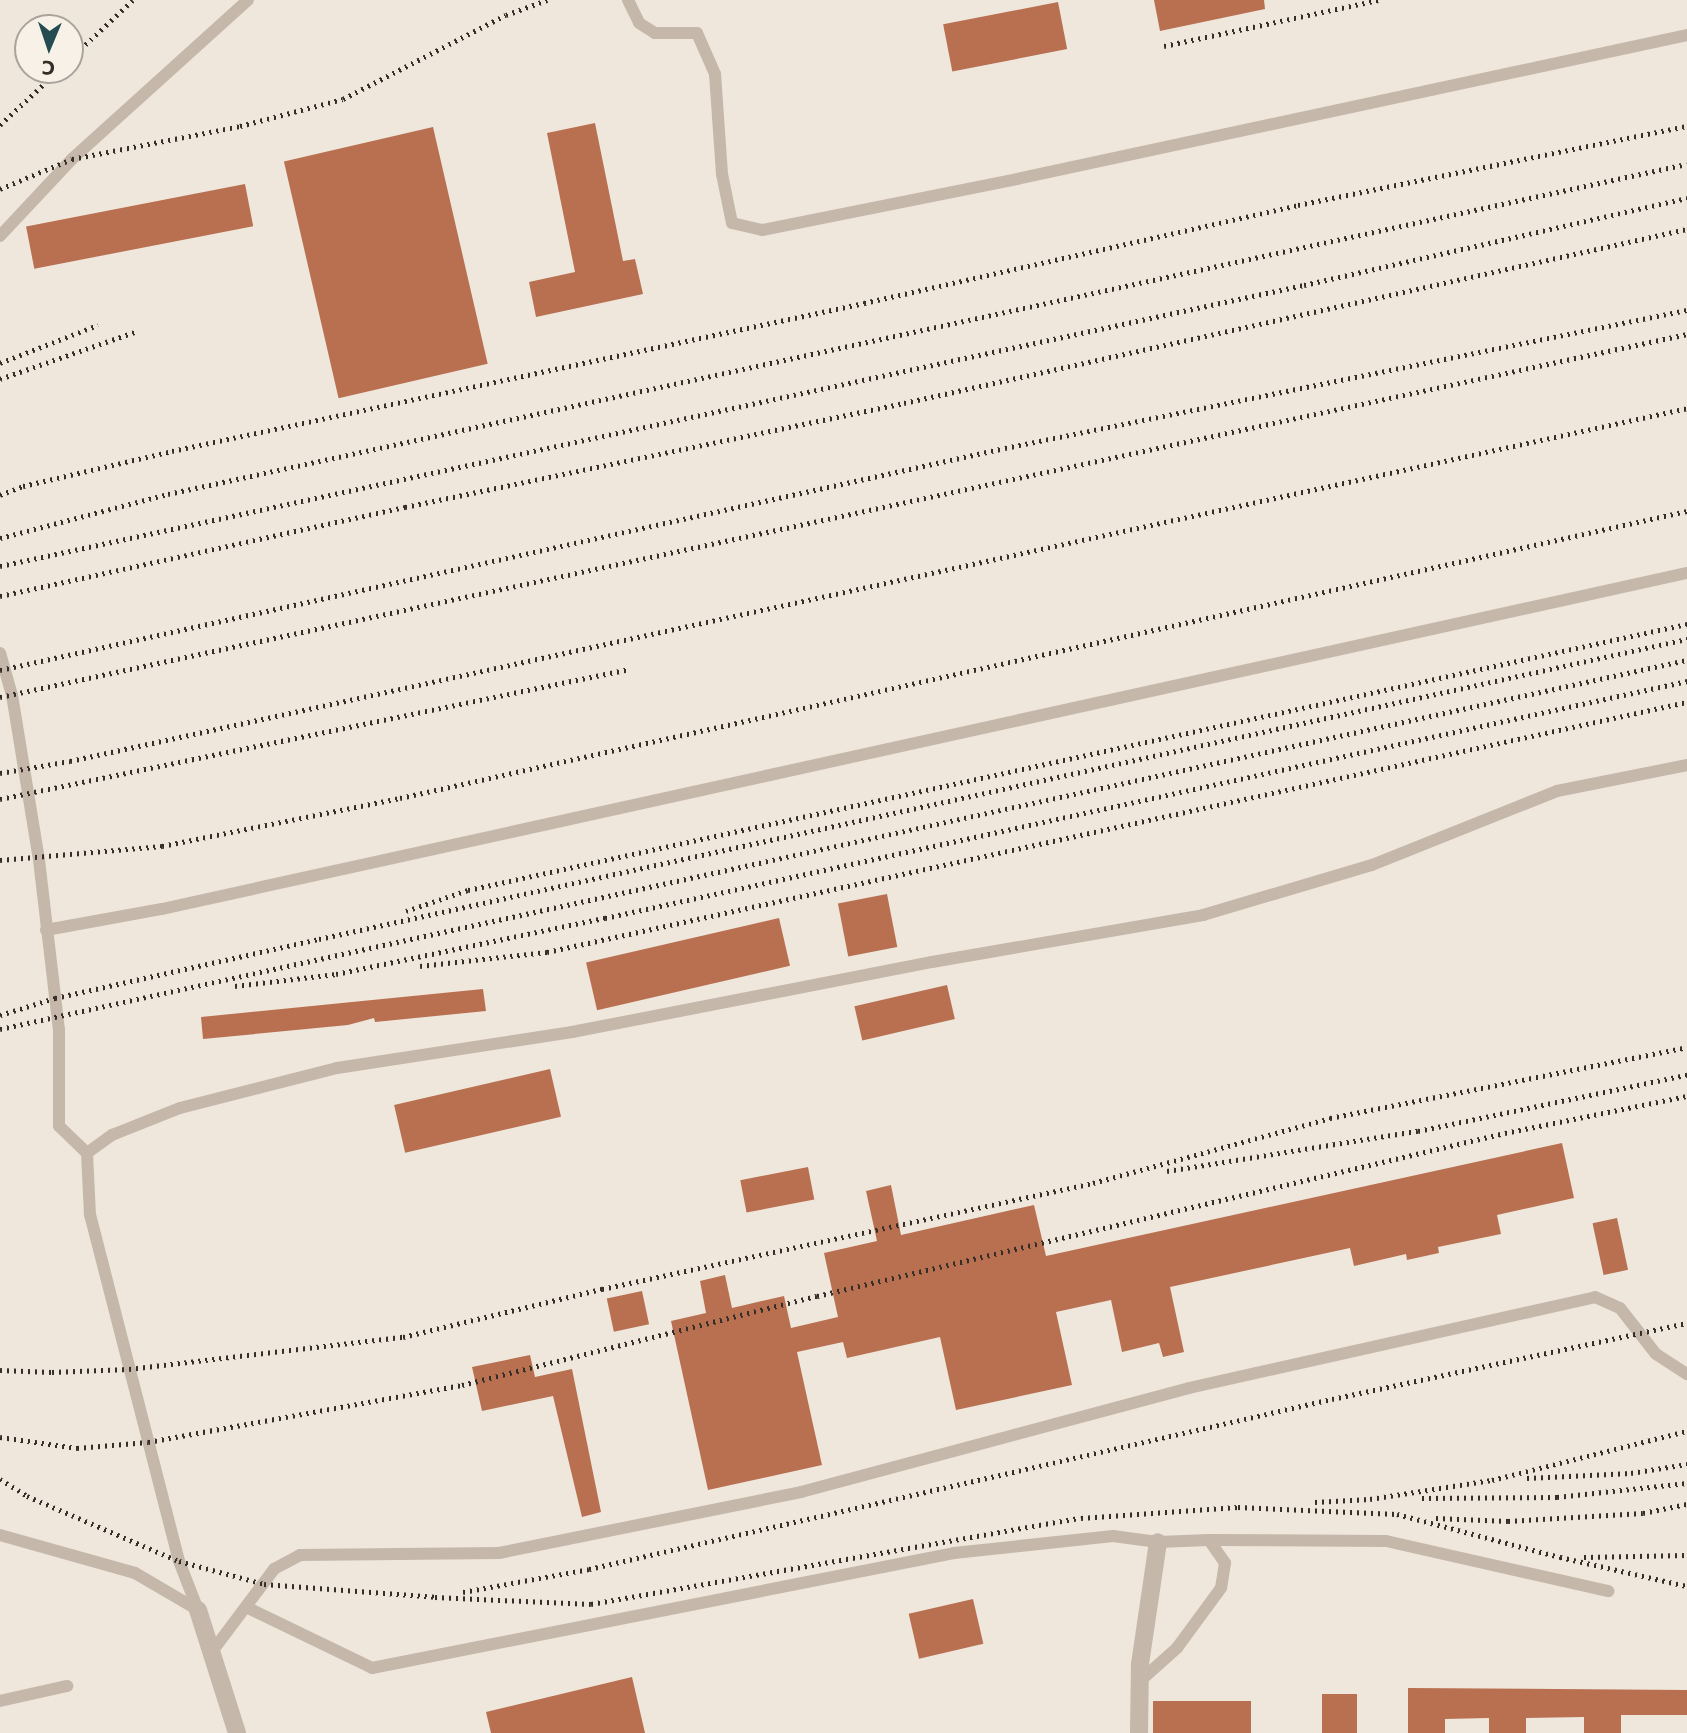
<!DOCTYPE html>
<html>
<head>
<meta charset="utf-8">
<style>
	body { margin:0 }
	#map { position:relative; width:1687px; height:1733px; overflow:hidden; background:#efe7dc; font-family:Commissioner,sans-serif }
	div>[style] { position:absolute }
	.building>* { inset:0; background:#b87051; transform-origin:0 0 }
	.service>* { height:12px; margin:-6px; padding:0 6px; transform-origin:6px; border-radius:6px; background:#c5b8aa }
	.minor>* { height:18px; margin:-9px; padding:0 9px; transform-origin:9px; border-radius:9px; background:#c5b8aa }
	.rail>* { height:5px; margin-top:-2.5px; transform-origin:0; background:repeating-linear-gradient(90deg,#342d28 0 2px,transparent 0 7px) }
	span { translate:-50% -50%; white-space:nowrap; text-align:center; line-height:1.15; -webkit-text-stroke:7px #f7f1e8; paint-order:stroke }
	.north { position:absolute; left:14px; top:14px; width:70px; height:70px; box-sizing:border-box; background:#f7f1e8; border:2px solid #a9a39b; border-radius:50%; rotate:182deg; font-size:19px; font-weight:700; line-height:28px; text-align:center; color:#342d28 }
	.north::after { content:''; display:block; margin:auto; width:24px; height:32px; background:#234b50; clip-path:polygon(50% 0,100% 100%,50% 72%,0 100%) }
</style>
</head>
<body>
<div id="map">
	<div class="building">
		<div style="clip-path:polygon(1154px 0,1264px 0,1265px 9px,1160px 31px)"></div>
		<div style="left:1058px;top:2px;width:48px;height:117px;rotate:79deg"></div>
		<div style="clip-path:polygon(595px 123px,623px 261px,635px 259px,643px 294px,536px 317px,529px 282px,575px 272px,547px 133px)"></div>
		<div style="left:433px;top:127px;width:243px;height:153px;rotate:77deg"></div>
		<div style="left:245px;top:184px;width:43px;height:223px;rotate:79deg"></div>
		<div style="left:887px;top:894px;width:54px;height:50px;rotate:79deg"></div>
		<div style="left:779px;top:918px;width:49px;height:198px;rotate:77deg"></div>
		<div style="left:947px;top:985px;width:35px;height:95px;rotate:77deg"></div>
		<div style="clip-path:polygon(483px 989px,486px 1011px,375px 1022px,374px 1018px,348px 1025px,203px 1039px,201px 1017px)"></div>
		<div style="left:550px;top:1069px;width:49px;height:160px;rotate:77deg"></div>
		<div style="clip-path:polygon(1562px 1143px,1574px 1198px,1497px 1215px,1501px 1234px,1438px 1247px,1439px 1253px,1407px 1260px,1406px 1254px,1354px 1266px,1350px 1248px,1170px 1287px,1184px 1352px,1163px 1357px,1159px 1343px,1122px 1352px,1111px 1300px,1056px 1312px,1072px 1385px,956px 1410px,940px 1337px,847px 1358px,843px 1342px,797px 1352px,822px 1465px,708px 1490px,671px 1321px,706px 1313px,700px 1281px,725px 1275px,732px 1308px,784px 1296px,791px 1328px,838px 1317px,824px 1253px,877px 1241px,866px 1191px,891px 1185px,901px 1235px,1034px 1205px,1046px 1256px)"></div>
		<div style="left:808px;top:1167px;width:33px;height:69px;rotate:79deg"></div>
		<div style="left:1617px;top:1218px;width:53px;height:25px;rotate:78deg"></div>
		<div style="left:642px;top:1291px;width:34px;height:36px;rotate:78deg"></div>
		<div style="clip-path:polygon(530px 1355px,535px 1377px,572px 1369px,601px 1512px,582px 1517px,553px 1396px,482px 1411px,472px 1367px)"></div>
		<div style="left:973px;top:1599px;width:46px;height:66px;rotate:77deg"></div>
		<div style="clip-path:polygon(632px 1677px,645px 1733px,491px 1733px,486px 1712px)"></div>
		<div style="clip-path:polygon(1408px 1688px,1687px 1690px,1687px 1715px,1621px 1715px,1621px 1733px,1584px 1733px,1584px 1717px,1526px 1718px,1526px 1733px,1489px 1733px,1489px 1718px,1445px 1719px,1445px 1733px,1408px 1733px)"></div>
		<div style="left:1322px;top:1694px;width:35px;height:39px"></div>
		<div style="left:1251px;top:1701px;width:32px;height:98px;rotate:90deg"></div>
	</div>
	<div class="service">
		<div style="left:628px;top:0;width:25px;rotate:64deg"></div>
		<div style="left:639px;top:23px;width:19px;rotate:32deg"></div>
		<div style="left:655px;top:33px;width:42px"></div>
		<div style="left:697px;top:33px;width:45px;rotate:66.3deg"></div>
		<div style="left:715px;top:74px;width:100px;rotate:86deg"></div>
		<div style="left:722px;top:174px;width:50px;rotate:78.5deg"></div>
		<div style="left:732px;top:223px;width:31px;rotate:13deg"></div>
		<div style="left:762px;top:230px;width:260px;rotate:-11.3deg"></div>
		<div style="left:1017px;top:179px;width:685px;rotate:-12.13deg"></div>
		<div style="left:0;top:236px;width:105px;rotate:-46.9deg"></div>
		<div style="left:72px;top:159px;width:237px;rotate:-42.1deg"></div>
		<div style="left:0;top:653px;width:44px;rotate:74.1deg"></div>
		<div style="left:12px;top:695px;width:167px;rotate:80.7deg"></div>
		<div style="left:39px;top:860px;width:171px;rotate:83.3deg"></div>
		<div style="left:59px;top:1030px;width:96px;rotate:90deg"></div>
		<div style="left:59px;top:1126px;width:39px;rotate:44deg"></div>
		<div style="left:46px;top:930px;width:118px;rotate:-10.3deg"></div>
		<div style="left:162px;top:909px;width:1562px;rotate:-12.43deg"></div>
		<div style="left:0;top:1535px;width:140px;rotate:15.7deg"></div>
		<div style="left:135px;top:1573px;width:73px;rotate:30.4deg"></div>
		<div style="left:1209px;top:1540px;width:177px;rotate:0.3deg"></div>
		<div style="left:1386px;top:1541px;width:228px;rotate:12.7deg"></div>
		<div style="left:246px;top:1607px;width:140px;rotate:25.8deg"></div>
		<div style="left:372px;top:1668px;width:593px;rotate:-11.18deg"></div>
		<div style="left:954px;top:1553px;width:160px;rotate:-6.1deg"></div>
		<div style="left:1113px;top:1536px;width:45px;rotate:7.6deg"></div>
		<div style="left:1158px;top:1542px;width:51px;rotate:-2.2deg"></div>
		<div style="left:1209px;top:1540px;width:28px;rotate:55deg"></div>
		<div style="left:1225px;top:1563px;width:25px;rotate:99deg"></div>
		<div style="left:1221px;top:1588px;width:74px;rotate:126.3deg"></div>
		<div style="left:1177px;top:1648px;width:50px;rotate:138.3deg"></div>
		<div style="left:198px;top:1610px;width:53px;rotate:-111.2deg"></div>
		<div style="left:179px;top:1561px;width:357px;rotate:-104.4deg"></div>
		<div style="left:90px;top:1215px;width:62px;rotate:-92.8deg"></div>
		<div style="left:87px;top:1153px;width:31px;rotate:-36deg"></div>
		<div style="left:112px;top:1135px;width:73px;rotate:-21.7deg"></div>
		<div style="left:180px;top:1108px;width:162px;rotate:-14.3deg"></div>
		<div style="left:337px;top:1068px;width:238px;rotate:-8.7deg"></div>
		<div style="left:572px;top:1032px;width:367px;rotate:-11deg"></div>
		<div style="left:932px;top:962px;width:275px;rotate:-9.8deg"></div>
		<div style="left:1203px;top:915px;width:176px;rotate:-16.5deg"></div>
		<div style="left:1372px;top:865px;width:199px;rotate:-21.8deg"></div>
		<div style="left:1557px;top:791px;width:133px;rotate:-11.3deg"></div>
		<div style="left:211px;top:1653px;width:105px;rotate:-53.1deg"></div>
		<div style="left:274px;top:1569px;width:30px;rotate:-28deg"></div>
		<div style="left:300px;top:1555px;width:199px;rotate:-0.6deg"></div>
		<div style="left:499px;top:1553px;width:308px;rotate:-11.4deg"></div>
		<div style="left:801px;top:1492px;width:402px;rotate:-15deg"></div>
		<div style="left:1189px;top:1388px;width:416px;rotate:-12.6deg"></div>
		<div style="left:1595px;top:1297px;width:27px;rotate:24deg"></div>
		<div style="left:1620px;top:1308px;width:58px;rotate:52deg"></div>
		<div style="left:1656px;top:1354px;width:37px;rotate:33deg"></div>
		<div style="left:0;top:1701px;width:69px;rotate:-12.6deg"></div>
	</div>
	<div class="minor">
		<div style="left:198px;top:1610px;width:129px;rotate:72.4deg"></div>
		<div style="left:1139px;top:1733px;width:69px;rotate:-89.2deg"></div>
		<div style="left:1140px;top:1664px;width:123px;rotate:-81.6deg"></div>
	</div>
	<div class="rail">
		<div style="left:1164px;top:46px;width:219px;rotate:-12.1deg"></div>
		<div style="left:70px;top:59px;width:86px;rotate:-43.1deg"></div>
		<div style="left:0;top:125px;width:81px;rotate:-43deg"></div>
		<div style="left:0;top:189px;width:78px;rotate:-22.6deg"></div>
		<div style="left:72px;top:159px;width:171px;rotate:-11.1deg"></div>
		<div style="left:240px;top:126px;width:106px;rotate:-14.7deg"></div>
		<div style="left:343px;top:99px;width:183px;rotate:-27.3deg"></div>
		<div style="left:506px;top:15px;width:44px;rotate:-20.1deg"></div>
		<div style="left:0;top:363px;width:105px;rotate:-21.2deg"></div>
		<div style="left:0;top:379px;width:143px;rotate:-19.2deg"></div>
		<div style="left:0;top:495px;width:25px;rotate:-21deg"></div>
		<div style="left:23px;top:486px;width:153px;rotate:-13.2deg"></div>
		<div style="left:172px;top:451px;width:708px;rotate:-12.07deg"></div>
		<div style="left:864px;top:303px;width:445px;rotate:-12.7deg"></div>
		<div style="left:1298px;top:205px;width:397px;rotate:-11.5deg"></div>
		<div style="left:0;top:538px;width:174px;rotate:-14.7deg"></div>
		<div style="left:168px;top:494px;width:1554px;rotate:-12.26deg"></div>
		<div style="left:0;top:566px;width:1334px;rotate:-12.16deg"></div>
		<div style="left:1304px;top:285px;width:393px;rotate:-12.8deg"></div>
		<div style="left:0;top:596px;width:415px;rotate:-12.4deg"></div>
		<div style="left:405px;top:507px;width:510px;rotate:-11.77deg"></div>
		<div style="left:904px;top:403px;width:802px;rotate:-12.53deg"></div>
		<div style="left:0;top:670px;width:1029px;rotate:-12.46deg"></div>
		<div style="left:1005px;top:448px;width:696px;rotate:-11.44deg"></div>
		<div style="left:0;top:697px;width:1726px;rotate:-12.14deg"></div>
		<div style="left:0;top:773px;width:71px;rotate:-9.7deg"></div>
		<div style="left:70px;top:761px;width:1655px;rotate:-12.31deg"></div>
		<div style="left:0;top:799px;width:643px;rotate:-11.66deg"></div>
		<div style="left:0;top:860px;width:163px;rotate:-4.9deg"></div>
		<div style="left:162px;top:846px;width:243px;rotate:-11.4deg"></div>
		<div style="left:400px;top:798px;width:1319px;rotate:-12.57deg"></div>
		<div style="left:406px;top:911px;width:65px;rotate:-18.7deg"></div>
		<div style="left:468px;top:890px;width:1248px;rotate:-12.31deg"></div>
		<div style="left:420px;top:966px;width:128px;rotate:-6.3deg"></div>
		<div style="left:547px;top:952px;width:1167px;rotate:-12.37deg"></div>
		<div style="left:235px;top:986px;width:102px;rotate:-6.8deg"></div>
		<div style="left:336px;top:974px;width:275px;rotate:-11.8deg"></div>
		<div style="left:605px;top:918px;width:1108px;rotate:-12.35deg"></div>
		<div style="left:0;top:1015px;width:58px;rotate:-17.2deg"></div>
		<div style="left:55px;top:998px;width:271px;rotate:-12.6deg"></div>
		<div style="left:319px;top:939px;width:1401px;rotate:-12.37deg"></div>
		<div style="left:0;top:1029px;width:1727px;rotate:-12.34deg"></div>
		<div style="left:1167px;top:1171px;width:254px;rotate:-9.1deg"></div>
		<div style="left:1418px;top:1131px;width:275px;rotate:-11.8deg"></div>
		<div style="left:0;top:1370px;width:52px;rotate:2.2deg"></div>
		<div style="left:52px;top:1372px;width:77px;rotate:-2.2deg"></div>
		<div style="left:129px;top:1369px;width:276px;rotate:-6.7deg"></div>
		<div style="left:403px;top:1337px;width:205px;rotate:-13.6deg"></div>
		<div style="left:602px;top:1289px;width:502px;rotate:-12.18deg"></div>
		<div style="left:1093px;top:1183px;width:246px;rotate:-15.3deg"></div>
		<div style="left:1330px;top:1118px;width:364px;rotate:-11.2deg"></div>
		<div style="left:0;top:1437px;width:78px;rotate:8.1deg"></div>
		<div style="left:77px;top:1448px;width:71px;rotate:-4.8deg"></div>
		<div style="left:148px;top:1442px;width:319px;rotate:-10.3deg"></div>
		<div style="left:462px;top:1385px;width:366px;rotate:-14.1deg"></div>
		<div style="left:817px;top:1296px;width:707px;rotate:-13.33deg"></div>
		<div style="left:1505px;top:1133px;width:186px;rotate:-11.5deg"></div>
		<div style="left:1527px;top:1478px;width:104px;rotate:-2.8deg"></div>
		<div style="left:1631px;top:1473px;width:57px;rotate:-9.1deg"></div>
		<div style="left:0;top:1479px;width:32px;rotate:32deg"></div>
		<div style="left:27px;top:1496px;width:165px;rotate:23.2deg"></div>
		<div style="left:179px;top:1561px;width:88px;rotate:15.1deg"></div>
		<div style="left:264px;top:1584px;width:171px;rotate:4.3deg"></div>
		<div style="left:435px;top:1597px;width:156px;rotate:2.6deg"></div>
		<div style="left:591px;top:1604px;width:497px;rotate:-10deg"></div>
		<div style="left:1081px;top:1518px;width:157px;rotate:-4deg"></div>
		<div style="left:1238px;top:1507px;width:159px;rotate:2.5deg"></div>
		<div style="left:1397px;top:1514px;width:169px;rotate:14.8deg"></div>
		<div style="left:1560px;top:1557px;width:130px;rotate:12.9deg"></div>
		<div style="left:1422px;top:1498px;width:135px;rotate:-0.4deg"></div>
		<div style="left:1557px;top:1497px;width:131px;rotate:-6.1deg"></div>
		<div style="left:1315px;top:1502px;width:55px;rotate:-3.1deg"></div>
		<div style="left:1370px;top:1499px;width:123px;rotate:-8.9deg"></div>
		<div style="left:1492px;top:1480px;width:201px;rotate:-14.1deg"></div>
		<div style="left:1436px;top:1518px;width:72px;rotate:2.4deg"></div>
		<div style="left:1508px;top:1521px;width:135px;rotate:-3.4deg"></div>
		<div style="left:1643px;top:1513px;width:45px;rotate:-11.6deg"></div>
		<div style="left:1584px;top:1557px;width:103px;rotate:-1.1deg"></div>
		<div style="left:463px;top:1592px;width:128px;rotate:-10.3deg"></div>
		<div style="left:589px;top:1569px;width:762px;rotate:-12.89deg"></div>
		<div style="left:1332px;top:1399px;width:363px;rotate:-12.1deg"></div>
	</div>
	<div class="north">С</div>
</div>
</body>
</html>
